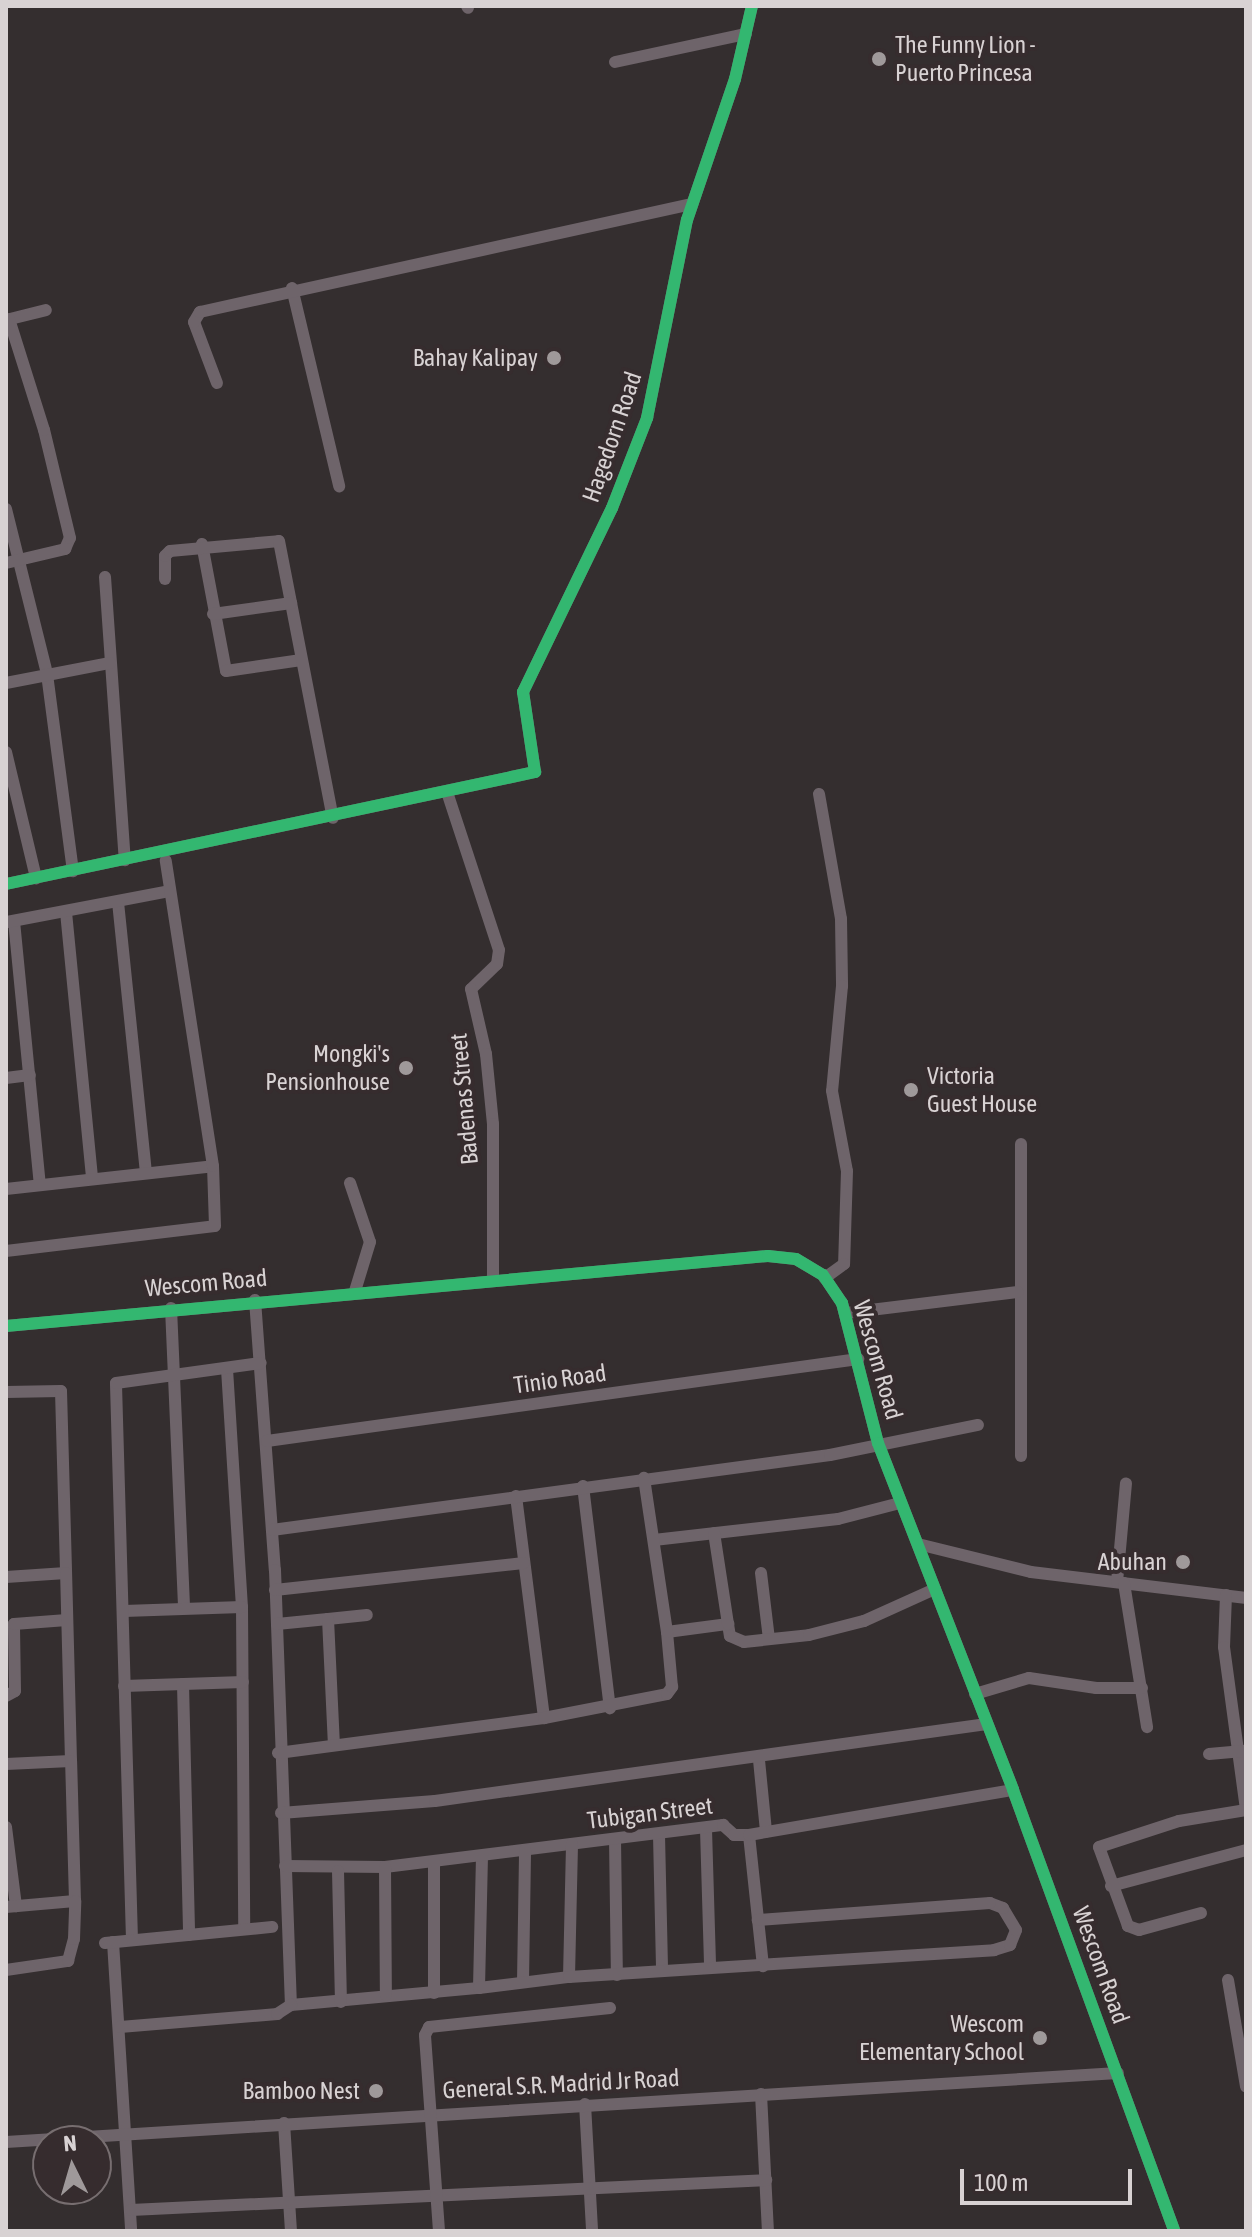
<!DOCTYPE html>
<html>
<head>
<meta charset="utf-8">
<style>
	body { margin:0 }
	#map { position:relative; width:1252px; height:2237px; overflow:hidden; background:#342e2f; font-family:"Asap Condensed",sans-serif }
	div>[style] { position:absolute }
	.minor>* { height:12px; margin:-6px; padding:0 6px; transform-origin:6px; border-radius:6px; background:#6e646a }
	.cycleway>* { height:12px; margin:-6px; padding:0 6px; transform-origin:6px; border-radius:6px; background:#33b770 }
	.dots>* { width:22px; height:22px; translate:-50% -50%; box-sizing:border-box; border:4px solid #362c2e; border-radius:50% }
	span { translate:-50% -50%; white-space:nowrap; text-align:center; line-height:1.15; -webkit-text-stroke:8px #362c2e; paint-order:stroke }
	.poi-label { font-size:24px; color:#d8d2d3 }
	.left { translate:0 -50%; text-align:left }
	.right { translate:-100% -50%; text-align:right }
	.street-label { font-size:24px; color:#d8d2d3 }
	.frame { position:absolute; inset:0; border:8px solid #d8d2d3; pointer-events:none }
	.north { position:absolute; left:32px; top:2125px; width:80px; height:80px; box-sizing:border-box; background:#362c2e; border:2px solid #776e70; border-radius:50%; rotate:355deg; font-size:22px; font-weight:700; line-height:32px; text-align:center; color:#d8d2d3 }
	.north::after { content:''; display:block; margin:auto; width:28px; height:36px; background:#9f999a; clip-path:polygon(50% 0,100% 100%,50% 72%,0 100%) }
	.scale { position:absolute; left:960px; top:2169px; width:172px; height:36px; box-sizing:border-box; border:4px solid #d8d2d3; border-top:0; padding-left:10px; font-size:24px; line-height:28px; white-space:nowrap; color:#d8d2d3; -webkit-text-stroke:6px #362c2e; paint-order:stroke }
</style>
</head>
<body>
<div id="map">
	<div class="minor">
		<div style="left:467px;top:6px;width:2px;rotate:63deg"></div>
		<div style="left:615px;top:62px;width:134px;rotate:-12.1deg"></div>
		<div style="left:292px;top:288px;width:204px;rotate:76.6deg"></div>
		<div style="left:6px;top:320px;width:41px;rotate:-14deg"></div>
		<div style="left:217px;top:383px;width:65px;rotate:-110.7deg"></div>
		<div style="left:194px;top:322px;width:12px;rotate:-59deg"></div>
		<div style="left:200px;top:312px;width:504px;rotate:-12.38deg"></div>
		<div style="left:6px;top:509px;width:170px;rotate:76deg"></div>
		<div style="left:47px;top:674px;width:199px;rotate:82.5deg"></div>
		<div style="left:202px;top:544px;width:129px;rotate:79.3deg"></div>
		<div style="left:226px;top:671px;width:76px;rotate:-8.3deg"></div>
		<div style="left:6px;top:563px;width:61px;rotate:-13.3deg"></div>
		<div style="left:65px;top:549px;width:12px;rotate:-66deg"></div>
		<div style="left:70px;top:538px;width:111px;rotate:-103.5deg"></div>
		<div style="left:44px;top:430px;width:116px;rotate:-107.5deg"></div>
		<div style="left:105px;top:577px;width:284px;rotate:86deg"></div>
		<div style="left:165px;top:579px;width:23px;rotate:-90deg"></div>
		<div style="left:165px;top:556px;width:7px;rotate:-45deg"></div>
		<div style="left:170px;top:551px;width:109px;rotate:-5.2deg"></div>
		<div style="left:279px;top:541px;width:282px;rotate:79deg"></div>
		<div style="left:213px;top:614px;width:79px;rotate:-8deg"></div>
		<div style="left:6px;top:683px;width:106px;rotate:-10.9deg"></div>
		<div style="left:6px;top:752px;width:130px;rotate:76.6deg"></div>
		<div style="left:447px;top:792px;width:166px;rotate:71.8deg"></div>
		<div style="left:499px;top:950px;width:14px;rotate:98deg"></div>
		<div style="left:497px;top:964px;width:36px;rotate:136deg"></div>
		<div style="left:471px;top:989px;width:67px;rotate:77deg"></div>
		<div style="left:486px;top:1054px;width:70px;rotate:84.3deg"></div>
		<div style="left:493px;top:1124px;width:155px;rotate:90deg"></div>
		<div style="left:819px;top:794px;width:127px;rotate:80deg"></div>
		<div style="left:841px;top:919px;width:67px;rotate:89.1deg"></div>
		<div style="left:842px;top:986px;width:105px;rotate:95.4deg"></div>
		<div style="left:832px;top:1091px;width:81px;rotate:79.4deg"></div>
		<div style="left:847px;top:1171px;width:93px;rotate:91.8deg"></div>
		<div style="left:844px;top:1264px;width:24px;rotate:144deg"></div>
		<div style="left:6px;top:884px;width:541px;rotate:-11.95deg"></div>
		<div style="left:535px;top:772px;width:81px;rotate:-98.5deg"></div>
		<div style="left:523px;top:692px;width:204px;rotate:-64.2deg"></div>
		<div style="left:612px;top:508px;width:97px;rotate:-68.7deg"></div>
		<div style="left:647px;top:418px;width:202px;rotate:-78.6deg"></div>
		<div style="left:687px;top:220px;width:149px;rotate:-71.2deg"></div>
		<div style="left:735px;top:79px;width:75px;rotate:-76.9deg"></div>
		<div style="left:118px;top:902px;width:272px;rotate:84.1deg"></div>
		<div style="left:66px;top:912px;width:268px;rotate:84.4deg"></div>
		<div style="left:14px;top:921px;width:265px;rotate:84.4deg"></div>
		<div style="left:7px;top:922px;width:165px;rotate:-10.8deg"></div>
		<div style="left:6px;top:1078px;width:24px;rotate:-7deg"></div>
		<div style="left:1021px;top:1144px;width:312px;rotate:90deg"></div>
		<div style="left:350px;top:1183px;width:62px;rotate:71.3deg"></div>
		<div style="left:370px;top:1242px;width:51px;rotate:107deg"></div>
		<div style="left:6px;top:1189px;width:208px;rotate:-6.3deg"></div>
		<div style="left:6px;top:1251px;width:210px;rotate:-6.8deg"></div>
		<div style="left:215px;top:1226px;width:60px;rotate:-91.9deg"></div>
		<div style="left:213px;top:1166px;width:309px;rotate:-98.8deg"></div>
		<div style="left:255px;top:1300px;width:271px;rotate:85.8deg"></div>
		<div style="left:275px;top:1570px;width:435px;rotate:87.9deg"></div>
		<div style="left:291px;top:2005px;width:189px;rotate:-5.2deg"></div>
		<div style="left:479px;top:1988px;width:131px;rotate:-88.7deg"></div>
		<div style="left:171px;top:1308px;width:300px;rotate:87.5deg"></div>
		<div style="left:846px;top:1313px;width:173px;rotate:-7deg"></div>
		<div style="left:6px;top:1326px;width:765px;rotate:-5.25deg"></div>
		<div style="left:768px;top:1256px;width:28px;rotate:6deg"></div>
		<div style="left:796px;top:1259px;width:31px;rotate:31deg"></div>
		<div style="left:823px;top:1275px;width:34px;rotate:56deg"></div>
		<div style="left:842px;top:1303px;width:145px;rotate:75.6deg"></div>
		<div style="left:878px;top:1443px;width:372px;rotate:68.7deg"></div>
		<div style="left:1013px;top:1790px;width:469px;rotate:69.9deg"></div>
		<div style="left:227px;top:1369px;width:238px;rotate:86.4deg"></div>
		<div style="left:242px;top:1607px;width:322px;rotate:89.6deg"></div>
		<div style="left:6px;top:1392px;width:55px;rotate:-1deg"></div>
		<div style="left:61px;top:1391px;width:182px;rotate:88.4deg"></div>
		<div style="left:66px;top:1573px;width:60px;rotate:176.2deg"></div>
		<div style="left:267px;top:1441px;width:597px;rotate:-7.9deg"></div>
		<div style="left:583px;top:1486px;width:224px;rotate:83.1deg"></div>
		<div style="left:516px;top:1496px;width:224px;rotate:82.8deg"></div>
		<div style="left:272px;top:1530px;width:563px;rotate:-7.66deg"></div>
		<div style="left:830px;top:1455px;width:151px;rotate:-11.5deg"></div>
		<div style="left:654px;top:1540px;width:185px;rotate:-6.5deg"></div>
		<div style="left:838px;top:1519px;width:64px;rotate:-14.5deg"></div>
		<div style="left:918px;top:1544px;width:116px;rotate:13.9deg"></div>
		<div style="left:1031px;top:1572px;width:217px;rotate:6.9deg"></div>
		<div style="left:761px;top:1573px;width:66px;rotate:83.1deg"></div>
		<div style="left:1117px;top:1582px;width:99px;rotate:-84.8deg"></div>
		<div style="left:1124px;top:1583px;width:146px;rotate:80.9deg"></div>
		<div style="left:275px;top:1590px;width:250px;rotate:-6.2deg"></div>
		<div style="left:1226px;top:1595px;width:52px;rotate:92.2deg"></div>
		<div style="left:1224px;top:1647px;width:163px;rotate:82.3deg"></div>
		<div style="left:124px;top:1611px;width:118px;rotate:-1.9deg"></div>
		<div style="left:328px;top:1619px;width:39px;rotate:-6deg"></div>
		<div style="left:277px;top:1624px;width:51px;rotate:-5.6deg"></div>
		<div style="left:328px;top:1619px;width:126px;rotate:87.3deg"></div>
		<div style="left:728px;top:1624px;width:12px;rotate:81deg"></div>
		<div style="left:730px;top:1636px;width:15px;rotate:23deg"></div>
		<div style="left:744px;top:1642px;width:65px;rotate:-6.1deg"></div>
		<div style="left:809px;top:1635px;width:57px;rotate:-14.3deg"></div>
		<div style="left:864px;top:1621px;width:78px;rotate:-24.3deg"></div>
		<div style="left:667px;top:1632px;width:62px;rotate:-7.5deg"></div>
		<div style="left:728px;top:1624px;width:92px;rotate:-98.7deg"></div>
		<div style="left:183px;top:1684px;width:251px;rotate:88.6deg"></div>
		<div style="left:124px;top:1686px;width:119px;rotate:-1.9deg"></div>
		<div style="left:975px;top:1694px;width:56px;rotate:-16.5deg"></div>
		<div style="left:1029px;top:1678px;width:68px;rotate:8.5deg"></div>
		<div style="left:1096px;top:1688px;width:46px"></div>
		<div style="left:6px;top:1696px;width:10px;rotate:-29deg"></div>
		<div style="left:15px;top:1691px;width:67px;rotate:-90.9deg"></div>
		<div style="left:14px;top:1624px;width:53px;rotate:-4.3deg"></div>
		<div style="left:278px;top:1753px;width:268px;rotate:-7.5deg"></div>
		<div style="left:544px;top:1718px;width:125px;rotate:-11deg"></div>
		<div style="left:667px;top:1694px;width:9px;rotate:-54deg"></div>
		<div style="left:672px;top:1687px;width:55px;rotate:-95.2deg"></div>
		<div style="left:667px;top:1632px;width:156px;rotate:-98.5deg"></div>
		<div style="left:1209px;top:1754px;width:37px;rotate:-5deg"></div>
		<div style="left:759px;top:1760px;width:72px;rotate:84.4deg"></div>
		<div style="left:6px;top:1764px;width:65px;rotate:-2.6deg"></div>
		<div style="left:71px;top:1761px;width:188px;rotate:-91.5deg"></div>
		<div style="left:281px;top:1813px;width:154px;rotate:-4.5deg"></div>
		<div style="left:435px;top:1801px;width:557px;rotate:-7.94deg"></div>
		<div style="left:6px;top:1827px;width:80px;rotate:82.8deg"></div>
		<div style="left:706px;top:1829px;width:138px;rotate:88.3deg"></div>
		<div style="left:659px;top:1835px;width:136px;rotate:88.7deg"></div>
		<div style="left:749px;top:1835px;width:132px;rotate:83.9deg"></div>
		<div style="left:615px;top:1839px;width:136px;rotate:89.2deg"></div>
		<div style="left:285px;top:1866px;width:100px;rotate:0.6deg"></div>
		<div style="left:385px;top:1867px;width:341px;rotate:-7.1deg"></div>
		<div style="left:723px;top:1825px;width:15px;rotate:42deg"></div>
		<div style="left:734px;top:1835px;width:15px"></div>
		<div style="left:749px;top:1835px;width:268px;rotate:-9.7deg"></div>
		<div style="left:385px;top:1867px;width:128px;rotate:89.6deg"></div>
		<div style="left:338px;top:1871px;width:131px;rotate:88.7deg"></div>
		<div style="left:1111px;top:1886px;width:140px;rotate:-14.9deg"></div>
		<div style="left:6px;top:1907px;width:69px;rotate:-5deg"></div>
		<div style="left:75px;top:1901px;width:140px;rotate:-91.6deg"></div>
		<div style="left:1201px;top:1913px;width:64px;rotate:164.7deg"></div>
		<div style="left:1139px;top:1930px;width:12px;rotate:-160deg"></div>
		<div style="left:1128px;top:1926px;width:84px;rotate:-110.2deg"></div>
		<div style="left:1099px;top:1847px;width:84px;rotate:-18deg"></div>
		<div style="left:1179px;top:1821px;width:68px;rotate:-9.3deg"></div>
		<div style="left:132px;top:1940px;width:557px;rotate:-91.65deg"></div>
		<div style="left:116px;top:1383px;width:146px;rotate:-7.9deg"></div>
		<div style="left:113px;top:1942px;width:290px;rotate:86.4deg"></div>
		<div style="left:105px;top:1943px;width:168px;rotate:-5.5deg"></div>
		<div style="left:6px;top:1970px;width:63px;rotate:-8.3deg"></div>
		<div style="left:68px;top:1961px;width:23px;rotate:-75deg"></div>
		<div style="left:74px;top:1939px;width:38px;rotate:-88deg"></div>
		<div style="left:569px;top:1977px;width:133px;rotate:-88.7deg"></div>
		<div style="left:1228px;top:1980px;width:108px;rotate:80.4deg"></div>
		<div style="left:523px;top:1982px;width:132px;rotate:-89.1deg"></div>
		<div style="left:479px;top:1988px;width:91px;rotate:-7deg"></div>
		<div style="left:569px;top:1977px;width:426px;rotate:-3.6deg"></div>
		<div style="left:994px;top:1950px;width:17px;rotate:-17deg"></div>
		<div style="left:1010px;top:1945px;width:16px;rotate:-68deg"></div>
		<div style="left:1016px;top:1930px;width:26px;rotate:-121deg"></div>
		<div style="left:1003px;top:1908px;width:14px;rotate:-159deg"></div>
		<div style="left:990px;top:1903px;width:233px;rotate:175.8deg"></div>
		<div style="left:434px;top:1993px;width:131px;rotate:-90deg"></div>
		<div style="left:120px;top:2027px;width:158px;rotate:-4.7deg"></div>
		<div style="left:277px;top:2014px;width:17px;rotate:-33deg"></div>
		<div style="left:761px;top:2094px;width:137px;rotate:87.1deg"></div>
		<div style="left:585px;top:2104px;width:127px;rotate:86.8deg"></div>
		<div style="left:284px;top:2123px;width:108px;rotate:86.3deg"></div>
		<div style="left:6px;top:2142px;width:1114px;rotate:-3.55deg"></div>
		<div style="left:131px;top:2210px;width:636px;rotate:-2.7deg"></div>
		<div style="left:439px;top:2231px;width:196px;rotate:-94.1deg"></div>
		<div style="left:425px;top:2035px;width:9px;rotate:-63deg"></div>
		<div style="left:429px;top:2027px;width:182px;rotate:-6deg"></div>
	</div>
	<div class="cycleway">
		<div style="left:6px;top:884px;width:541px;rotate:-11.95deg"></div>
		<div style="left:535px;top:772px;width:81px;rotate:-98.5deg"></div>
		<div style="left:523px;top:692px;width:204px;rotate:-64.2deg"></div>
		<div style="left:612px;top:508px;width:97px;rotate:-68.7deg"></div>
		<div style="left:647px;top:418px;width:202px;rotate:-78.6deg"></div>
		<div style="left:687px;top:220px;width:149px;rotate:-71.2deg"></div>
		<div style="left:735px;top:79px;width:75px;rotate:-76.9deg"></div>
		<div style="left:6px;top:1326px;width:765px;rotate:-5.25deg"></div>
		<div style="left:768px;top:1256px;width:28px;rotate:6deg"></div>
		<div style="left:796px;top:1259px;width:31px;rotate:31deg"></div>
		<div style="left:823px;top:1275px;width:34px;rotate:56deg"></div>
		<div style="left:842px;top:1303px;width:145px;rotate:75.6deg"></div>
		<div style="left:878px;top:1443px;width:372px;rotate:68.7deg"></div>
		<div style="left:1013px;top:1790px;width:469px;rotate:69.9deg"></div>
	</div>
	<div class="dots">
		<div style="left:879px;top:59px;background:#9f999a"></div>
		<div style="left:554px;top:358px;background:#9f999a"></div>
		<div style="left:406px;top:1068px;background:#9f999a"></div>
		<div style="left:911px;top:1090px;background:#9f999a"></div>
		<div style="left:1183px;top:1562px;background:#9f999a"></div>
		<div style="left:1040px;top:2038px;background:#9f999a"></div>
		<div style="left:376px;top:2091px;background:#9f999a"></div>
	</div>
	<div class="poi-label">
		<span class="left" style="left:895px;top:59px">The Funny Lion -<br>Puerto Princesa</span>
		<span class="right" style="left:538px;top:358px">Bahay Kalipay</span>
		<span class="right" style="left:390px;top:1068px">Mongki's<br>Pensionhouse</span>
		<span class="left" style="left:927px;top:1090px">Victoria<br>Guest House</span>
		<span class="right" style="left:1167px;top:1562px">Abuhan</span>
		<span class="right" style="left:1024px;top:2038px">Wescom<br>Elementary School</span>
		<span class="right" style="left:360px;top:2091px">Bamboo Nest</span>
	</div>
	<div class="street-label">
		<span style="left:612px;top:437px;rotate:-71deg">Hagedorn Road</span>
		<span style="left:464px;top:1099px;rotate:-95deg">Badenas Street</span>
		<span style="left:206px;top:1283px;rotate:-5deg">Wescom Road</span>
		<span style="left:878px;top:1360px;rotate:74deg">Wescom Road</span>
		<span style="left:560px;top:1379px;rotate:-8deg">Tinio Road</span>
		<span style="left:650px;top:1813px;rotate:-7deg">Tubigan Street</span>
		<span style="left:1101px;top:1965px;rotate:70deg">Wescom Road</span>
		<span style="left:561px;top:2084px;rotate:-3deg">General S.R. Madrid Jr Road</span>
	</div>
	<div class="frame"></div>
	<div class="north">N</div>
	<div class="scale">100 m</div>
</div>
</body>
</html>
